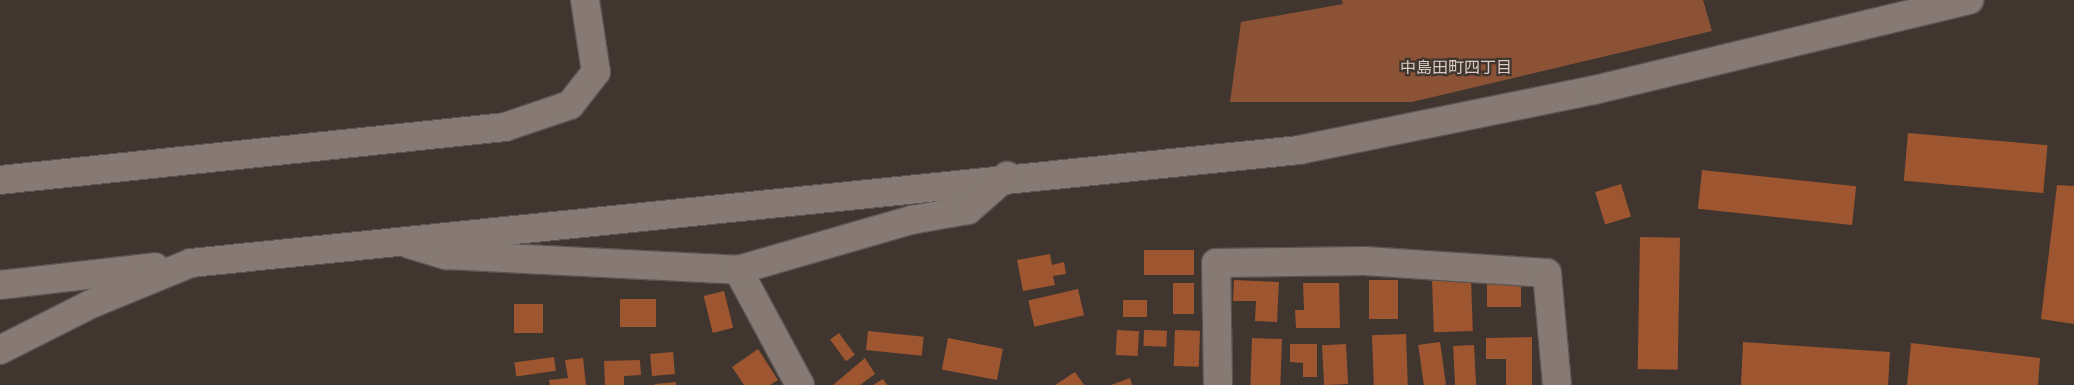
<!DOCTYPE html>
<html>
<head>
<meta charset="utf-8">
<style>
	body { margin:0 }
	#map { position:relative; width:2074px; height:385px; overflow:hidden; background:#40352f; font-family:Roboto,"Noto Sans JP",sans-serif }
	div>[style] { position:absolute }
	.green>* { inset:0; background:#8b5235 }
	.building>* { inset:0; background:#9e5630; transform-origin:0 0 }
	.roads { filter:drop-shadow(1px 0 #5d534f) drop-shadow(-1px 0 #5d534f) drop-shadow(0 1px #5d534f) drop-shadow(0 -1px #5d534f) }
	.minor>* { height:28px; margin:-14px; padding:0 14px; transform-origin:14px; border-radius:14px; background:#877a74 }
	span { translate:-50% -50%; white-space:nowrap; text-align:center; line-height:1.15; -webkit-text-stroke:4.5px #40352f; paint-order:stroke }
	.neighbourhood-label { font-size:16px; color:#d9cbc4 }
</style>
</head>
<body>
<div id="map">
	<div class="green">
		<div style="clip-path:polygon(1342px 0,1703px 0,1712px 31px,1412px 102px,1230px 102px,1241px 22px,1343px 4px)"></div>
	</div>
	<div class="building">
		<div style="left:1908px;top:133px;width:140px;height:48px;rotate:5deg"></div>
		<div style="left:1702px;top:170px;width:155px;height:39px;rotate:6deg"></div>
		<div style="left:1621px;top:184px;width:34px;height:27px;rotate:73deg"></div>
		<div style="clip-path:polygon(2057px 185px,2074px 186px,2074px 324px,2041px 319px)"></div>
		<div style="left:1640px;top:237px;width:40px;height:132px;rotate:1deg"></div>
		<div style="left:1144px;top:250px;width:50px;height:25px"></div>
		<div style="clip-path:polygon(1050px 254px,1052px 265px,1064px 262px,1066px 274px,1053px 276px,1055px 285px,1023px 291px,1017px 260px)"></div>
		<div style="left:1471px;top:279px;width:52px;height:39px;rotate:88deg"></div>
		<div style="left:1487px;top:279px;width:34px;height:28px"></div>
		<div style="clip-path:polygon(1234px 280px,1279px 282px,1277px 322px,1255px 321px,1256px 301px,1233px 301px)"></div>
		<div style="left:1369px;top:280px;width:29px;height:39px"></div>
		<div style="left:1173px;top:283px;width:21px;height:31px"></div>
		<div style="clip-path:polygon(1303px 283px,1339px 283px,1340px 328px,1296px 328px,1295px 310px,1304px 310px)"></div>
		<div style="left:1078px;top:289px;width:27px;height:51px;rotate:77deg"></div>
		<div style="left:724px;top:291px;width:38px;height:21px;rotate:76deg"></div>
		<div style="left:656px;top:299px;width:28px;height:36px;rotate:90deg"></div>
		<div style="left:1123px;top:300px;width:24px;height:17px"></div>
		<div style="left:514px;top:304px;width:29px;height:29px"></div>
		<div style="left:1117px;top:330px;width:22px;height:25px;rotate:3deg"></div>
		<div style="left:1144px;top:330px;width:23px;height:16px;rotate:2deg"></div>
		<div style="left:1175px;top:330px;width:25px;height:36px;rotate:2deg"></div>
		<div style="left:868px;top:331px;width:56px;height:19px;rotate:6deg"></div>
		<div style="left:839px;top:333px;width:27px;height:11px;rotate:54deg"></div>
		<div style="left:1406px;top:334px;width:51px;height:34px;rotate:88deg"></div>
		<div style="clip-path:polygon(1532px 337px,1532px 385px,1506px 385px,1506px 359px,1486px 359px,1486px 338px)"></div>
		<div style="left:948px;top:338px;width:56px;height:32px;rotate:11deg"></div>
		<div style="left:1252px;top:338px;width:30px;height:47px;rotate:2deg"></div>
		<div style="left:1440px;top:342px;width:43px;height:22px;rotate:82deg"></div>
		<div style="clip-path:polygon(1743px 342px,1890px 352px,1888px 385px,1741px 385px)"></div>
		<div style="clip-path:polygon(1911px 343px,2040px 358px,2038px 385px,1907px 385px)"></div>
		<div style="clip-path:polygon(1290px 344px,1317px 344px,1317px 377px,1303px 377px,1303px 363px,1290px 362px)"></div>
		<div style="left:1346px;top:344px;width:40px;height:24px;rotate:87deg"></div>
		<div style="left:1474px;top:345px;width:40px;height:21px;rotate:87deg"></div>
		<div style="clip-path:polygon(758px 349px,778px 380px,770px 385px,744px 385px,732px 367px)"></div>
		<div style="left:673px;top:352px;width:22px;height:23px;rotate:85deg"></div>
		<div style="left:554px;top:357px;width:14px;height:40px;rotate:82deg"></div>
		<div style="clip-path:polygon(583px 358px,586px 385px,550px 385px,549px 380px,568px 378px,565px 360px)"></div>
		<div style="clip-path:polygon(865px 358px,875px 374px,860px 385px,833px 385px)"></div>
		<div style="clip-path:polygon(640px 360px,641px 375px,624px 376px,624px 385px,605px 385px,604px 361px)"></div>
		<div style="clip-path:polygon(1075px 372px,1084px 385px,1055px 385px)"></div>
		<div style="clip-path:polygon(1130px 378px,1132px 385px,1111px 385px)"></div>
		<div style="clip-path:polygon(883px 379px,887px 385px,873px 385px)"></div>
		<div style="clip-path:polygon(676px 382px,676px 385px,655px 385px,655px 384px)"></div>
	</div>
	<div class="roads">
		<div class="minor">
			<div style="left:0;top:180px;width:508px;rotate:-5.99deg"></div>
			<div style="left:505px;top:127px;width:69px;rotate:-18.7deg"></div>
			<div style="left:570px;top:105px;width:42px;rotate:-51.8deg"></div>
			<div style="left:596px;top:72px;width:73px;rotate:-98.7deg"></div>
			<div style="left:409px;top:244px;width:39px;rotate:17deg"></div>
			<div style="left:446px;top:255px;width:292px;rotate:2.9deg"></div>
			<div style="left:0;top:285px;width:156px;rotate:-6.6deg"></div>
			<div style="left:0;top:350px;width:102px;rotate:-26.8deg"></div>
			<div style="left:91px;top:304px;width:108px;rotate:-22.3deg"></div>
			<div style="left:191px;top:263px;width:1114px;rotate:-5.82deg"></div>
			<div style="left:1299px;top:150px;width:301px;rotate:-11.5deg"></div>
			<div style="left:1594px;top:90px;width:386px;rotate:-13.5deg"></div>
			<div style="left:800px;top:385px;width:131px;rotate:-118.3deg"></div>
			<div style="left:738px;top:270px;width:180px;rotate:-16.1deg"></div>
			<div style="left:911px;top:220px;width:58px;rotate:-10deg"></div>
			<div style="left:968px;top:210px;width:52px;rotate:-41.1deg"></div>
			<div style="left:1218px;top:385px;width:122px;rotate:-90.9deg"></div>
			<div style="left:1216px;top:263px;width:149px;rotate:-0.8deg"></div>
			<div style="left:1365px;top:261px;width:182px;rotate:3.8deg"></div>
			<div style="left:1547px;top:273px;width:112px;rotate:84.9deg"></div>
		</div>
	</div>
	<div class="neighbourhood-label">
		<span style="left:1456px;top:68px">中島田町四丁目</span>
	</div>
</div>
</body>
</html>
